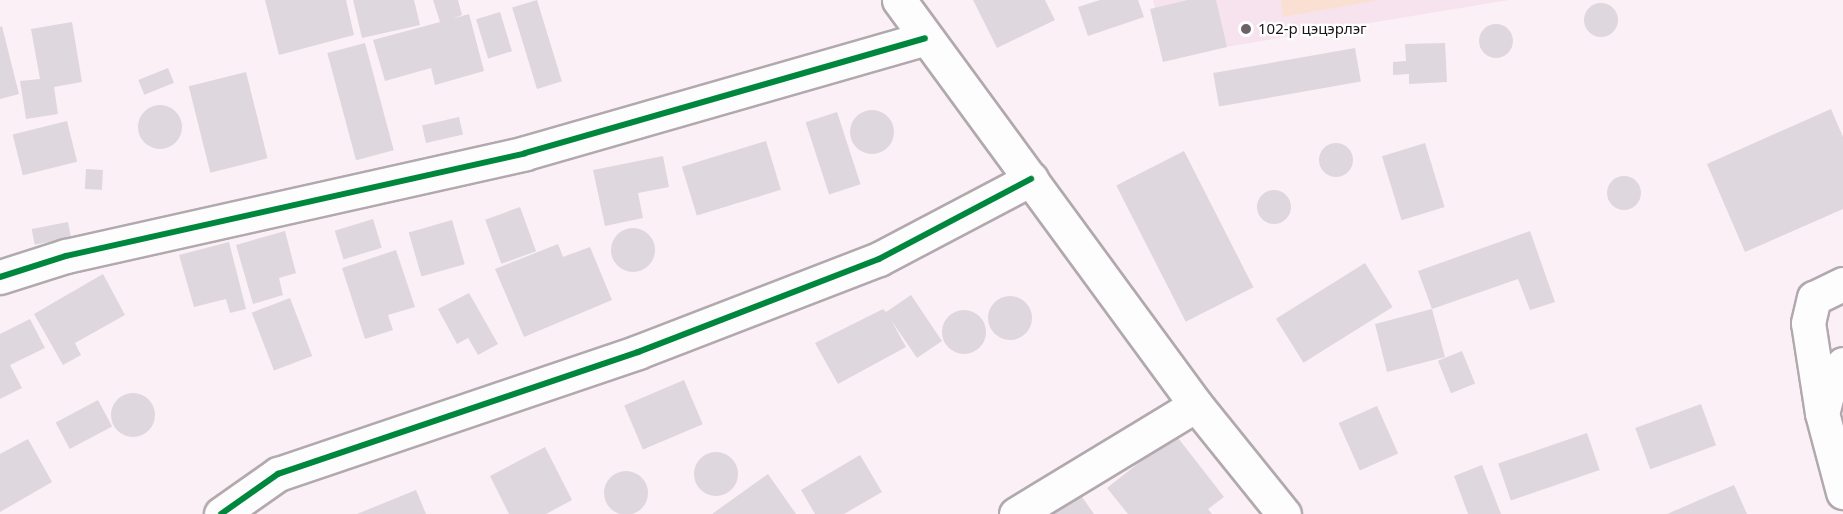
<!DOCTYPE html>
<html>
<head>
<meta charset="utf-8">
<style>
	body { margin:0 }
	#map { position:relative; width:1843px; height:514px; overflow:hidden; background:#fbf0f5; font-family:"Noto Sans",sans-serif }
	div>[style] { position:absolute }
	.built>* { inset:0; background:#f6e3ed }
	.green>* { inset:0; background:#fae0d3 }
	.building>* { inset:0; background:#ded7dd; transform-origin:0 0 }
	.round { border-radius:50% }
	.roads { filter:drop-shadow(2px 0 #b1a9ad) drop-shadow(-2px 0 #b1a9ad) drop-shadow(0 2px #b1a9ad) drop-shadow(0 -2px #b1a9ad) }
	.minor>* { height:33px; margin:-16.5px; padding:0 16.5px; transform-origin:16.5px; border-radius:16.5px; background:#fefdfe }
	.major>* { height:33px; margin:-16.5px; padding:0 16.5px; transform-origin:16.5px; border-radius:16.5px; background:#fefdfe }
	.cycleway>* { height:6px; margin:-3px; padding:0 3px; transform-origin:3px; border-radius:3px; background:#00873e }
	.dots>* { width:16px; height:16px; translate:-50% -50%; box-sizing:border-box; border:3px solid #fff; border-radius:50% }
	span { translate:-50% -50%; white-space:nowrap; text-align:center; line-height:1.15; -webkit-text-stroke:4.5px #fff; paint-order:stroke }
	.poi-label { font-size:15px; color:#1c1518 }
	.left { translate:0 -50%; text-align:left }
</style>
</head>
<body>
<div id="map">
	<div class="built">
		<div style="clip-path:polygon(1153px 0,1509px 0,1165px 57px)"></div>
	</div>
	<div class="green">
		<div style="clip-path:polygon(1281px 0,1379px 0,1283px 17px)"></div>
	</div>
	<div class="building">
		<div style="clip-path:polygon(265px 0,346px 0,354px 35px,279px 55px)"></div>
		<div style="clip-path:polygon(353px 0,414px 0,420px 25px,362px 38px)"></div>
		<div style="clip-path:polygon(433px 0,458px 0,462px 15px,452px 19px,469px 14px,484px 71px,435px 85px,431px 68px,385px 81px,373px 40px,440px 22px)"></div>
		<div style="left:537px;top:0;width:85px;height:26px;rotate:73deg"></div>
		<div style="clip-path:polygon(973px 0,1045px 0,1055px 20px,997px 48px)"></div>
		<div style="clip-path:polygon(1100px 0,1138px 0,1144px 17px,1088px 36px,1078px 7px)"></div>
		<div style="clip-path:polygon(1188px 0,1216px 0,1227px 47px,1163px 62px,1150px 9px)"></div>
		<div class="round" style="left:1584px;top:3px;width:34px;height:34px"></div>
		<div style="left:500px;top:12px;width:41px;height:25px;rotate:73deg"></div>
		<div style="clip-path:polygon(72px 22px,82px 82px,54px 87px,58px 114px,26px 119px,20px 81px,40px 79px,31px 29px)"></div>
		<div class="round" style="left:1479px;top:24px;width:34px;height:34px"></div>
		<div style="clip-path:polygon(2px 26px,19px 94px,0 99px,0 27px)"></div>
		<div style="left:365px;top:43px;width:111px;height:39px;rotate:75deg"></div>
		<div style="clip-path:polygon(1445px 43px,1447px 82px,1409px 84px,1409px 74px,1393px 75px,1393px 62px,1406px 61px,1405px 44px)"></div>
		<div style="left:1355px;top:48px;width:34px;height:144px;rotate:80deg"></div>
		<div style="left:168px;top:68px;width:16px;height:32px;rotate:68deg"></div>
		<div style="left:246px;top:72px;width:89px;height:59px;rotate:76deg"></div>
		<div class="round" style="left:138px;top:105px;width:44px;height:44px"></div>
		<div style="clip-path:polygon(1831px 109px,1843px 137px,1843px 209px,1745px 252px,1707px 164px)"></div>
		<div class="round" style="left:850px;top:110px;width:44px;height:44px"></div>
		<div style="left:837px;top:112px;width:76px;height:33px;rotate:72deg"></div>
		<div style="left:459px;top:117px;width:18px;height:38px;rotate:77deg"></div>
		<div style="left:67px;top:121px;width:42px;height:56px;rotate:76deg"></div>
		<div style="left:766px;top:141px;width:51px;height:88px;rotate:73deg"></div>
		<div style="left:1425px;top:143px;width:67px;height:45px;rotate:73deg"></div>
		<div class="round" style="left:1319px;top:143px;width:34px;height:34px"></div>
		<div style="left:1184px;top:151px;width:153px;height:76px;rotate:63deg"></div>
		<div style="clip-path:polygon(663px 156px,669px 187px,638px 193px,643px 218px,605px 226px,593px 170px)"></div>
		<div style="left:86px;top:169px;width:17px;height:20px;rotate:3deg"></div>
		<div class="round" style="left:1607px;top:176px;width:34px;height:34px"></div>
		<div class="round" style="left:1257px;top:190px;width:34px;height:34px"></div>
		<div style="left:520px;top:207px;width:47px;height:37px;rotate:70deg"></div>
		<div style="left:373px;top:219px;width:30px;height:40px;rotate:73deg"></div>
		<div style="left:452px;top:220px;width:46px;height:45px;rotate:74deg"></div>
		<div style="left:68px;top:222px;width:16px;height:37px;rotate:79deg"></div>
		<div class="round" style="left:611px;top:228px;width:44px;height:44px"></div>
		<div style="clip-path:polygon(285px 231px,296px 273px,279px 278px,283px 295px,253px 304px,236px 245px)"></div>
		<div style="clip-path:polygon(1530px 231px,1555px 302px,1530px 310px,1518px 279px,1432px 309px,1445px 357px,1387px 372px,1375px 324px,1432px 309px,1418px 271px)"></div>
		<div style="clip-path:polygon(229px 242px,246px 309px,230px 313px,226px 299px,194px 307px,179px 255px)"></div>
		<div style="clip-path:polygon(558px 244px,563px 257px,590px 247px,612px 300px,524px 337px,495px 269px)"></div>
		<div style="clip-path:polygon(396px 250px,415px 307px,388px 315px,393px 330px,365px 339px,342px 268px)"></div>
		<div style="left:1365px;top:263px;width:52px;height:105px;rotate:58deg"></div>
		<div style="clip-path:polygon(103px 274px,125px 315px,75px 343px,81px 355px,63px 365px,34px 314px)"></div>
		<div style="clip-path:polygon(469px 293px,498px 344px,478px 355px,468px 338px,457px 344px,438px 309px)"></div>
		<div style="clip-path:polygon(911px 295px,942px 341px,917px 358px,891px 320px,906px 347px,838px 384px,815px 343px,883px 309px,886px 312px)"></div>
		<div class="round" style="left:988px;top:296px;width:44px;height:44px"></div>
		<div style="left:290px;top:298px;width:62px;height:41px;rotate:69deg"></div>
		<div class="round" style="left:942px;top:310px;width:44px;height:44px"></div>
		<div style="clip-path:polygon(30px 319px,45px 348px,10px 365px,22px 388px,0 399px,0 334px)"></div>
		<div style="left:1462px;top:351px;width:35px;height:26px;rotate:68deg"></div>
		<div style="left:684px;top:380px;width:48px;height:65px;rotate:67deg"></div>
		<div class="round" style="left:111px;top:393px;width:44px;height:44px"></div>
		<div style="left:98px;top:400px;width:30px;height:48px;rotate:62deg"></div>
		<div style="left:1701px;top:404px;width:44px;height:70px;rotate:70deg"></div>
		<div style="left:1377px;top:406px;width:52px;height:42px;rotate:66deg"></div>
		<div style="left:1587px;top:433px;width:39px;height:94px;rotate:71deg"></div>
		<div style="clip-path:polygon(1175px 434px,1224px 497px,1208px 509px,1212px 514px,1128px 514px,1107px 488px)"></div>
		<div style="clip-path:polygon(28px 439px,52px 482px,0 512px,0 454px)"></div>
		<div style="clip-path:polygon(545px 447px,572px 500px,546px 514px,509px 514px,490px 476px)"></div>
		<div class="round" style="left:694px;top:452px;width:44px;height:44px"></div>
		<div style="clip-path:polygon(860px 455px,882px 492px,844px 514px,815px 514px,801px 490px)"></div>
		<div style="clip-path:polygon(1482px 465px,1501px 514px,1468px 514px,1454px 476px)"></div>
		<div class="round" style="left:604px;top:471px;width:44px;height:44px"></div>
		<div style="clip-path:polygon(768px 474px,796px 514px,712px 514px)"></div>
		<div style="clip-path:polygon(1734px 485px,1747px 514px,1667px 514px)"></div>
		<div style="clip-path:polygon(416px 490px,426px 514px,357px 514px)"></div>
		<div style="clip-path:polygon(1080px 494px,1094px 514px,1051px 514px)"></div>
	</div>
	<div class="roads">
		<div class="minor">
			<div style="left:0;top:277px;width:69px;rotate:-17.7deg"></div>
			<div style="left:66px;top:256px;width:470px;rotate:-12.6deg"></div>
			<div style="left:525px;top:153px;width:416px;rotate:-16deg"></div>
			<div style="left:1843px;top:364px;width:20px;rotate:127deg"></div>
			<div style="left:1831px;top:380px;width:34px;rotate:105deg"></div>
			<div style="left:1822px;top:413px;width:82px;rotate:75.1deg"></div>
			<div style="left:1822px;top:413px;width:91px;rotate:-98.8deg"></div>
			<div style="left:1808px;top:323px;width:26px;rotate:-77deg"></div>
			<div style="left:1814px;top:298px;width:32px;rotate:-26deg"></div>
			<div style="left:221px;top:514px;width:70px;rotate:-35.1deg"></div>
			<div style="left:278px;top:474px;width:380px;rotate:-18.7deg"></div>
			<div style="left:638px;top:352px;width:258px;rotate:-21.1deg"></div>
			<div style="left:879px;top:259px;width:172px;rotate:-27.8deg"></div>
			<div style="left:1016px;top:514px;width:210px;rotate:-31.2deg"></div>
		</div>
		<div class="major">
			<div style="left:899px;top:0;width:502px;rotate:53.75deg"></div>
			<div style="left:1196px;top:405px;width:140px;rotate:51.1deg"></div>
		</div>
	</div>
	<div class="cycleway">
		<div style="left:0;top:277px;width:69px;rotate:-17.7deg"></div>
		<div style="left:66px;top:256px;width:470px;rotate:-12.6deg"></div>
		<div style="left:525px;top:153px;width:416px;rotate:-16deg"></div>
		<div style="left:221px;top:514px;width:70px;rotate:-35.1deg"></div>
		<div style="left:278px;top:474px;width:380px;rotate:-18.7deg"></div>
		<div style="left:638px;top:352px;width:258px;rotate:-21.1deg"></div>
		<div style="left:879px;top:259px;width:172px;rotate:-27.8deg"></div>
	</div>
	<div class="dots">
		<div style="left:1246px;top:29px;background:#6a6265"></div>
	</div>
	<div class="poi-label">
		<span class="left" style="left:1258px;top:29px">102-р цэцэрлэг</span>
	</div>
</div>
</body>
</html>
